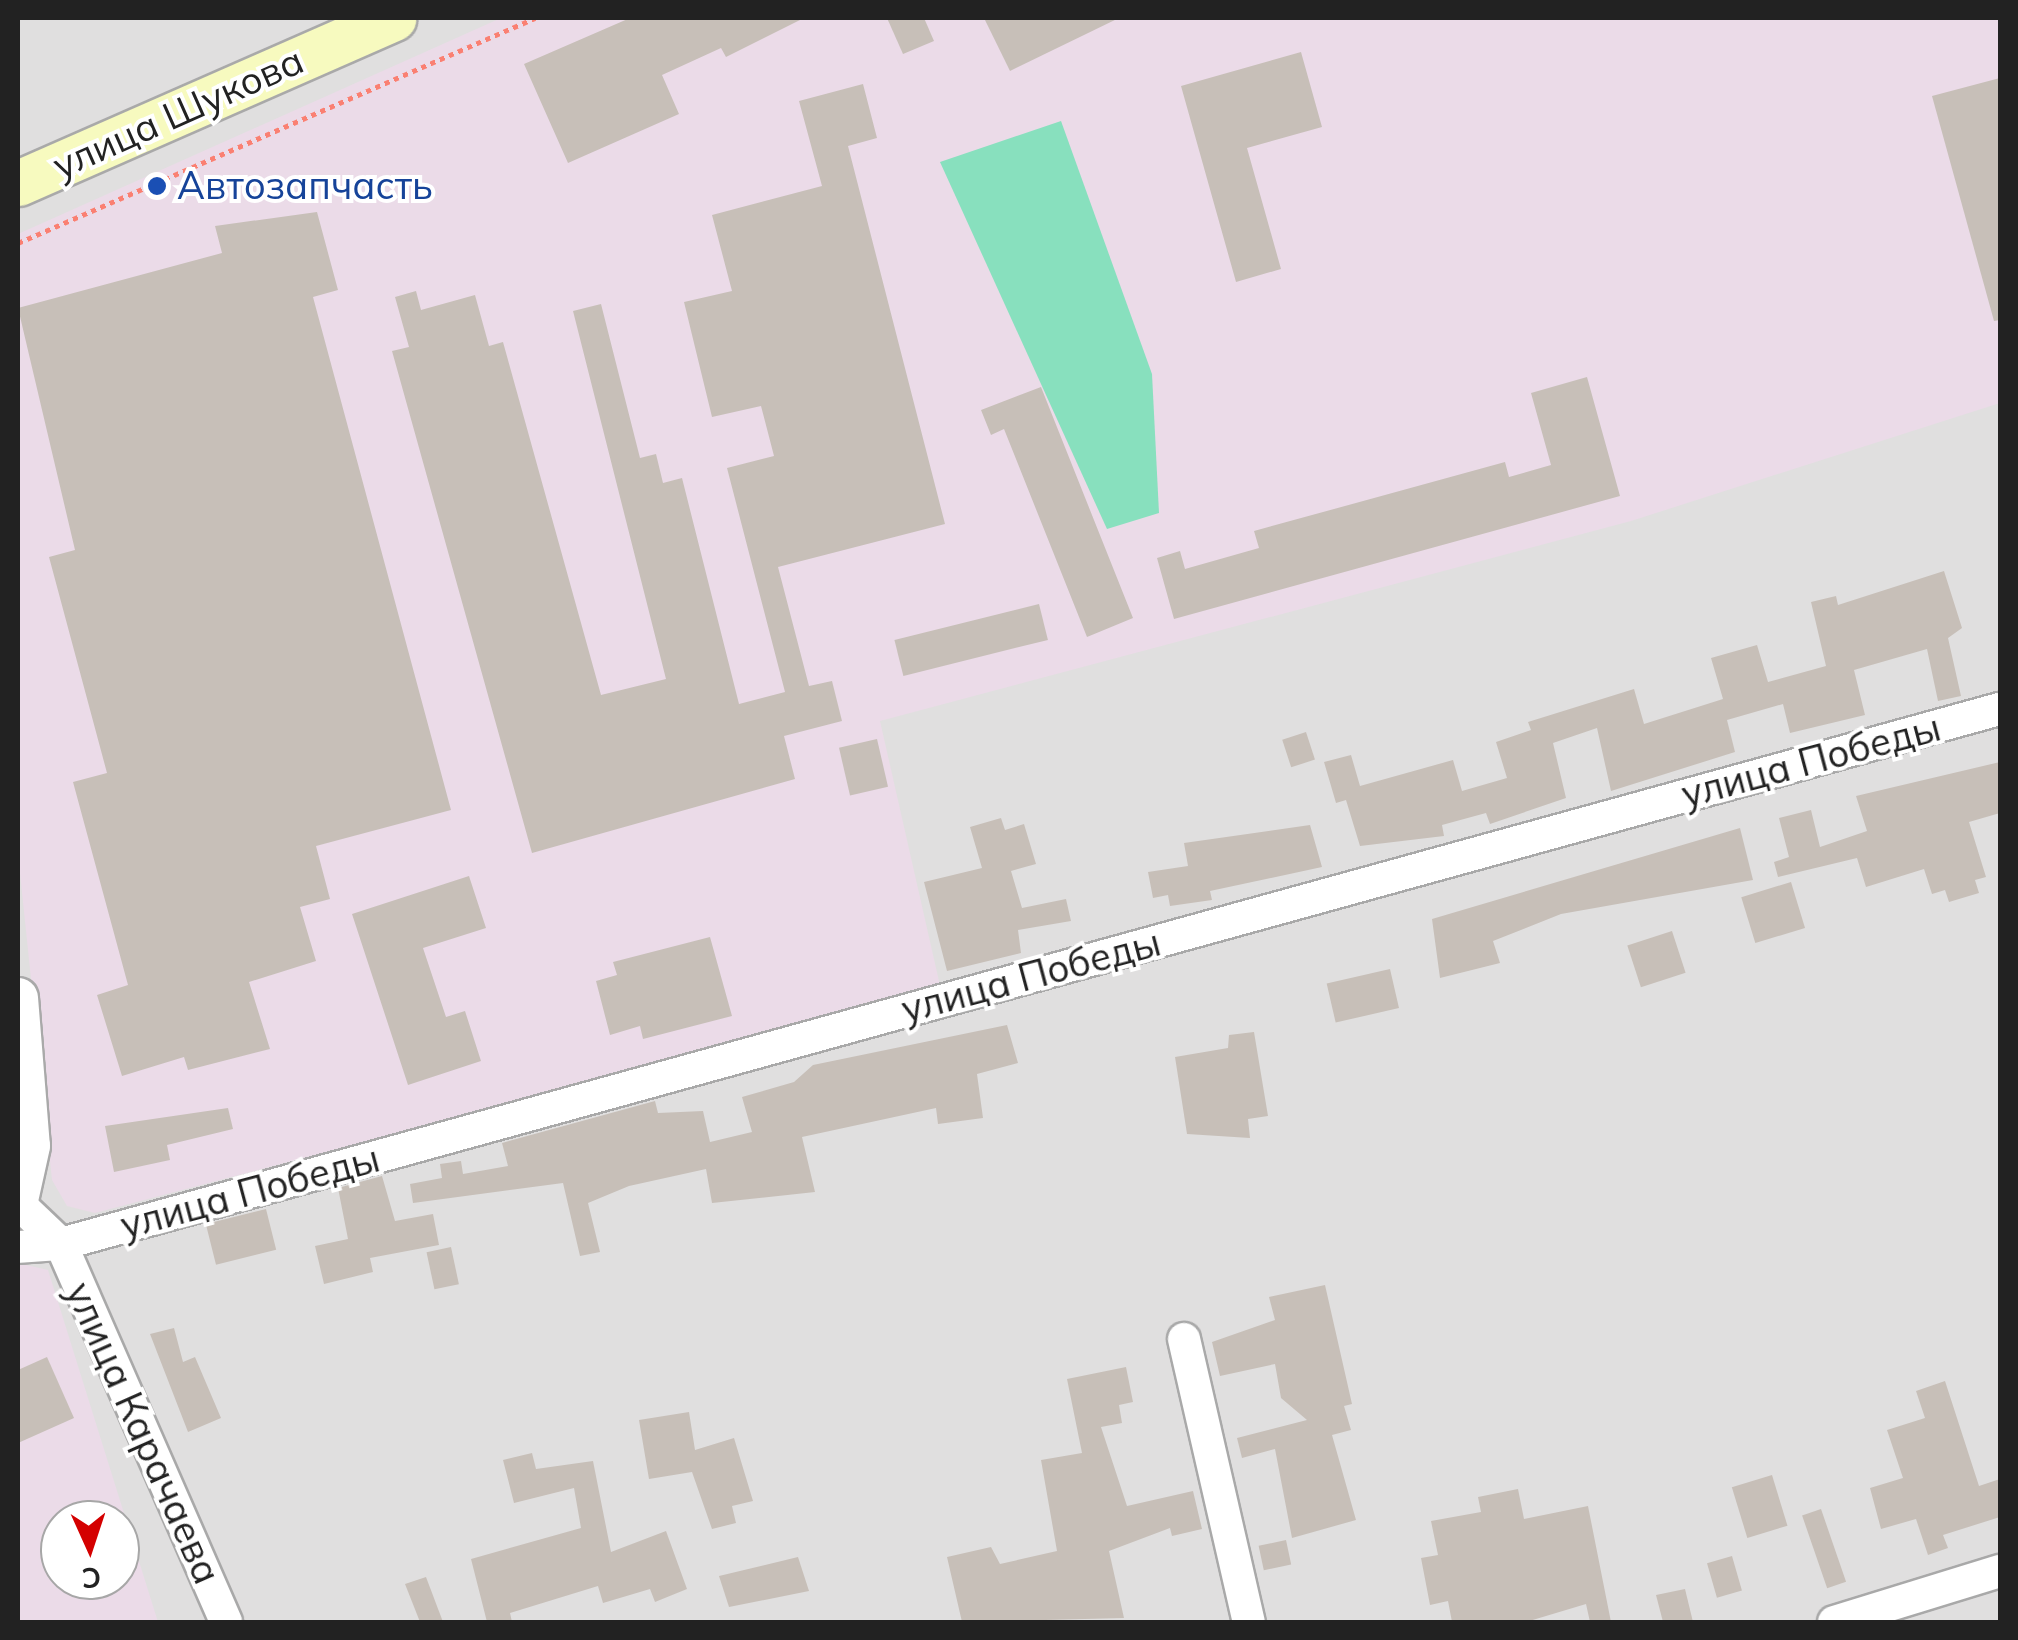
<!DOCTYPE html>
<html>
<head>
<meta charset="utf-8">
<style>
	body { margin:0 }
	#map { position:relative; width:2018px; height:1640px; overflow:hidden; background:#f2efe9; font-family:Mulish,sans-serif }
	div>[style] { position:absolute }
	.residential>* { inset:0; background:#e0dfdf }
	.industrial>* { inset:0; background:#ebdbe8 }
	.pitch>* { inset:0; background:#88e0be }
	.building>* { inset:0; background:#c7bfb8; transform-origin:0 0 }
	.path>* { height:5px; margin-top:-2.5px; transform-origin:0; background:repeating-linear-gradient(90deg,#fa8072 0 5px,transparent 0 10px) }
	.roads { filter:drop-shadow(2px 0 #a9a9a9) drop-shadow(-2px 0 #a9a9a9) drop-shadow(0 2px #a9a9a9) drop-shadow(0 -2px #a9a9a9) }
	.minor>* { height:32px; margin:-16px; padding:0 16px; transform-origin:16px; border-radius:16px; background:#fff }
	.tertiary>* { height:40px; margin:-20px; padding:0 20px; transform-origin:20px; border-radius:20px; background:#fff }
	.secondary>* { height:45px; margin:-22.5px; padding:0 22.5px; transform-origin:22.5px; border-radius:22.5px; background:#f7fabf }
	.dots>* { width:28px; height:28px; translate:-50% -50%; box-sizing:border-box; border:5px solid #fff; border-radius:50% }
	span { translate:-50% -50%; white-space:nowrap; text-align:center; line-height:1.15; -webkit-text-stroke:8px #fff; paint-order:stroke }
	.street-label { font-size:38px; color:#222 }
	.transit-label { font-size:38px; color:#164399 }
	.left { translate:0 -50%; text-align:left }
	.frame { position:absolute; inset:0; border:20px solid #222; pointer-events:none }
	.north { position:absolute; left:40px; top:1500px; width:100px; height:100px; box-sizing:border-box; background:#fff; border:2px solid #a7a7a7; border-radius:50%; rotate:177deg; font-size:28px; font-weight:700; line-height:40px; text-align:center; color:#222 }
	.north::after { content:''; display:block; margin:auto; width:35px; height:45px; background:#d40000; clip-path:polygon(50% 0,100% 100%,50% 72%,0 100%) }
</style>
</head>
<body>
<div id="map">
	<div class="residential">
		<div style="clip-path:polygon(evenodd,18px 18px,2000px 18px,2000px 1622px,18px 1622px,18px 18px,60px 1520px,120px 1520px,120px 1580px,60px 1580px,60px 1520px)"></div>
	</div>
	<div class="industrial">
		<div style="clip-path:polygon(501px 18px,2000px 18px,2000px 403px,1631px 521px,880px 721px,941px 990px,95px 1213px,67px 1206px,52px 1180px,18px 854px,18px 234px)"></div>
		<div style="clip-path:polygon(evenodd,18px 1263px,48px 1270px,158px 1622px,18px 1622px,18px 1263px,60px 1520px,120px 1520px,120px 1580px,60px 1580px,60px 1520px)"></div>
	</div>
	<div class="pitch">
		<div style="clip-path:polygon(1061px 121px,1152px 374px,1159px 513px,1107px 529px,940px 162px)"></div>
	</div>
	<div class="building">
		<div style="clip-path:polygon(630px 18px,804px 18px,726px 57px,721px 48px,662px 75px,679px 114px,568px 163px,524px 64px)"></div>
		<div style="clip-path:polygon(887px 18px,924px 18px,934px 41px,903px 54px)"></div>
		<div style="clip-path:polygon(984px 18px,1119px 18px,1010px 71px)"></div>
		<div style="clip-path:polygon(1301px 52px,1322px 127px,1247px 148px,1281px 269px,1236px 282px,1181px 86px)"></div>
		<div style="clip-path:polygon(2000px 78px,2000px 320px,1994px 321px,1932px 96px)"></div>
		<div style="clip-path:polygon(863px 84px,877px 138px,848px 146px,945px 524px,778px 567px,809px 686px,832px 681px,842px 721px,784px 736px,795px 779px,532px 853px,392px 351px,409px 347px,395px 297px,416px 291px,421px 310px,475px 295px,489px 346px,503px 342px,601px 695px,666px 679px,573px 311px,601px 304px,640px 458px,656px 454px,663px 483px,682px 478px,739px 704px,785px 692px,727px 468px,774px 456px,761px 406px,712px 417px,684px 302px,732px 291px,712px 215px,822px 186px,799px 101px)"></div>
		<div style="clip-path:polygon(317px 212px,338px 290px,313px 297px,451px 810px,316px 846px,330px 899px,300px 907px,316px 961px,249px 982px,270px 1049px,188px 1070px,184px 1057px,122px 1076px,97px 995px,128px 985px,73px 782px,107px 773px,49px 557px,75px 550px,18px 308px,222px 253px,215px 226px)"></div>
		<div style="clip-path:polygon(1587px 377px,1620px 496px,1174px 619px,1157px 558px,1180px 551px,1185px 569px,1259px 548px,1254px 531px,1505px 462px,1509px 477px,1551px 465px,1531px 393px)"></div>
		<div style="clip-path:polygon(1041px 387px,1133px 618px,1087px 637px,1004px 429px,991px 435px,981px 410px)"></div>
		<div style="clip-path:polygon(1944px 571px,1962px 628px,1948px 638px,1961px 696px,1938px 701px,1927px 649px,1854px 670px,1865px 715px,1790px 733px,1783px 704px,1727px 720px,1735px 752px,1611px 791px,1597px 728px,1553px 743px,1566px 798px,1490px 824px,1486px 813px,1442px 825px,1444px 836px,1360px 846px,1346px 800px,1336px 803px,1324px 762px,1351px 755px,1360px 786px,1453px 760px,1462px 791px,1507px 778px,1496px 742px,1531px 730px,1528px 722px,1634px 689px,1644px 724px,1723px 699px,1711px 658px,1757px 645px,1768px 682px,1826px 666px,1811px 602px,1836px 596px,1838px 605px)"></div>
		<div style="left:1039px;top:604px;width:37px;height:149px;rotate:76deg"></div>
		<div style="left:1306px;top:732px;width:29px;height:25px;rotate:72deg"></div>
		<div style="left:877px;top:739px;width:49px;height:39px;rotate:77deg"></div>
		<div style="clip-path:polygon(2000px 762px,2000px 813px,1969px 822px,1986px 877px,1975px 880px,1979px 893px,1949px 902px,1945px 890px,1932px 894px,1924px 869px,1866px 887px,1857px 858px,1778px 877px,1774px 862px,1789px 857px,1779px 818px,1811px 810px,1820px 847px,1867px 831px,1856px 796px)"></div>
		<div style="clip-path:polygon(1001px 818px,1005px 830px,1024px 824px,1036px 864px,1011px 871px,1022px 908px,1066px 899px,1071px 921px,1018px 930px,1021px 953px,947px 971px,924px 882px,982px 868px,970px 827px)"></div>
		<div style="clip-path:polygon(1310px 825px,1322px 867px,1210px 891px,1212px 900px,1170px 906px,1168px 895px,1153px 898px,1148px 872px,1188px 866px,1184px 843px)"></div>
		<div style="clip-path:polygon(1740px 828px,1753px 880px,1561px 914px,1493px 941px,1500px 963px,1440px 978px,1432px 919px)"></div>
		<div style="clip-path:polygon(469px 876px,486px 928px,423px 948px,446px 1017px,465px 1011px,481px 1061px,408px 1085px,352px 914px)"></div>
		<div style="left:1791px;top:882px;width:48px;height:52px;rotate:73deg"></div>
		<div style="left:1672px;top:931px;width:44px;height:47px;rotate:72deg"></div>
		<div style="clip-path:polygon(710px 937px,732px 1016px,643px 1039px,640px 1026px,610px 1035px,596px 981px,617px 975px,613px 962px)"></div>
		<div style="left:1390px;top:969px;width:40px;height:65px;rotate:77deg"></div>
		<div style="clip-path:polygon(1007px 1025px,1018px 1063px,977px 1074px,983px 1118px,938px 1124px,936px 1108px,802px 1137px,815px 1192px,712px 1203px,706px 1169px,629px 1186px,588px 1203px,600px 1252px,580px 1256px,563px 1183px,413px 1203px,410px 1184px,442px 1178px,440px 1164px,461px 1161px,463px 1174px,508px 1166px,502px 1143px,655px 1101px,658px 1113px,703px 1111px,710px 1142px,752px 1132px,742px 1097px,794px 1082px,813px 1065px)"></div>
		<div style="clip-path:polygon(1254px 1032px,1268px 1116px,1248px 1119px,1250px 1138px,1187px 1134px,1175px 1057px,1228px 1048px,1229px 1035px)"></div>
		<div style="clip-path:polygon(228px 1108px,233px 1129px,167px 1145px,170px 1160px,114px 1172px,105px 1126px)"></div>
		<div style="clip-path:polygon(382px 1176px,395px 1221px,433px 1214px,439px 1245px,370px 1258px,373px 1272px,324px 1284px,315px 1246px,348px 1239px,338px 1188px)"></div>
		<div style="left:266px;top:1209px;width:42px;height:62px;rotate:76deg"></div>
		<div style="left:451px;top:1247px;width:38px;height:25px;rotate:78deg"></div>
		<div style="clip-path:polygon(1325px 1285px,1352px 1404px,1344px 1406px,1351px 1430px,1332px 1435px,1356px 1520px,1292px 1538px,1275px 1449px,1242px 1458px,1237px 1438px,1307px 1420px,1281px 1398px,1275px 1364px,1220px 1376px,1212px 1342px,1275px 1320px,1269px 1297px)"></div>
		<div style="clip-path:polygon(174px 1328px,183px 1362px,195px 1357px,221px 1418px,188px 1432px,150px 1334px)"></div>
		<div style="clip-path:polygon(47px 1357px,74px 1418px,18px 1443px,18px 1370px)"></div>
		<div style="clip-path:polygon(1126px 1367px,1133px 1402px,1119px 1405px,1122px 1423px,1101px 1427px,1127px 1506px,1193px 1491px,1202px 1529px,1172px 1536px,1170px 1528px,1109px 1551px,1124px 1618px,962px 1622px,947px 1557px,991px 1547px,1000px 1564px,1057px 1551px,1041px 1460px,1082px 1453px,1067px 1379px)"></div>
		<div style="clip-path:polygon(1945px 1381px,1979px 1486px,2000px 1479px,2000px 1517px,1943px 1535px,1948px 1548px,1928px 1555px,1916px 1519px,1881px 1529px,1870px 1488px,1903px 1478px,1887px 1430px,1925px 1418px,1916px 1391px)"></div>
		<div style="clip-path:polygon(689px 1412px,695px 1450px,734px 1438px,753px 1501px,732px 1506px,736px 1523px,712px 1529px,692px 1472px,649px 1479px,639px 1420px)"></div>
		<div style="clip-path:polygon(532px 1453px,536px 1469px,593px 1461px,611px 1552px,666px 1531px,687px 1589px,655px 1602px,650px 1589px,603px 1603px,598px 1586px,510px 1613px,512px 1622px,487px 1622px,471px 1559px,581px 1528px,574px 1488px,514px 1503px,503px 1460px)"></div>
		<div style="left:1772px;top:1475px;width:53px;height:42px;rotate:73deg"></div>
		<div style="clip-path:polygon(1518px 1489px,1524px 1519px,1588px 1506px,1611px 1622px,1590px 1622px,1586px 1604px,1526px 1622px,1452px 1622px,1448px 1601px,1430px 1605px,1421px 1558px,1438px 1555px,1431px 1521px,1481px 1512px,1478px 1497px)"></div>
		<div style="left:1821px;top:1509px;width:77px;height:20px;rotate:71deg"></div>
		<div style="left:1286px;top:1540px;width:25px;height:28px;rotate:78deg"></div>
		<div style="left:1732px;top:1556px;width:36px;height:26px;rotate:74deg"></div>
		<div style="clip-path:polygon(798px 1557px,809px 1591px,729px 1607px,719px 1576px)"></div>
		<div style="clip-path:polygon(426px 1577px,443px 1622px,420px 1622px,405px 1584px)"></div>
		<div style="clip-path:polygon(1685px 1589px,1693px 1622px,1663px 1622px,1656px 1595px)"></div>
	</div>
	<div class="path">
		<div style="left:18px;top:243px;width:564px;rotate:-23.52deg"></div>
	</div>
	<div class="roads">
		<div class="minor">
			<div style="left:18px;top:1203px;width:59px;rotate:43.6deg"></div>
			<div style="left:61px;top:1244px;width:412px;rotate:66.4deg"></div>
			<div style="left:18px;top:1247px;width:43px;rotate:-4deg"></div>
			<div style="left:61px;top:1244px;width:2011px;rotate:-15.43deg"></div>
			<div style="left:1184px;top:1339px;width:290px;rotate:77.1deg"></div>
			<div style="left:1834px;top:1622px;width:174px;rotate:-17.1deg"></div>
		</div>
		<div class="tertiary">
			<div style="left:18px;top:998px;width:148px;rotate:85.4deg"></div>
			<div style="left:30px;top:1146px;width:55px;rotate:102.5deg"></div>
		</div>
		<div class="secondary">
			<div style="left:18px;top:183px;width:410px;rotate:-23.7deg"></div>
		</div>
	</div>
	<div class="dots">
		<div style="left:157px;top:186px;background:#1a4fb4"></div>
	</div>
	<div class="street-label">
		<span style="left:178px;top:113px;rotate:-24deg">улица Шукова</span>
		<span style="left:1811px;top:761px;rotate:-15deg">улица Победы</span>
		<span style="left:1031px;top:976px;rotate:-15deg">улица Победы</span>
		<span style="left:250px;top:1192px;rotate:-15deg">улица Победы</span>
		<span style="left:143px;top:1433px;rotate:66deg">улица Карачаева</span>
	</div>
	<div class="transit-label">
		<span class="left" style="left:177px;top:186px">Автозапчасть</span>
	</div>
	<div class="frame"></div>
	<div class="north">С</div>
</div>
</body>
</html>
